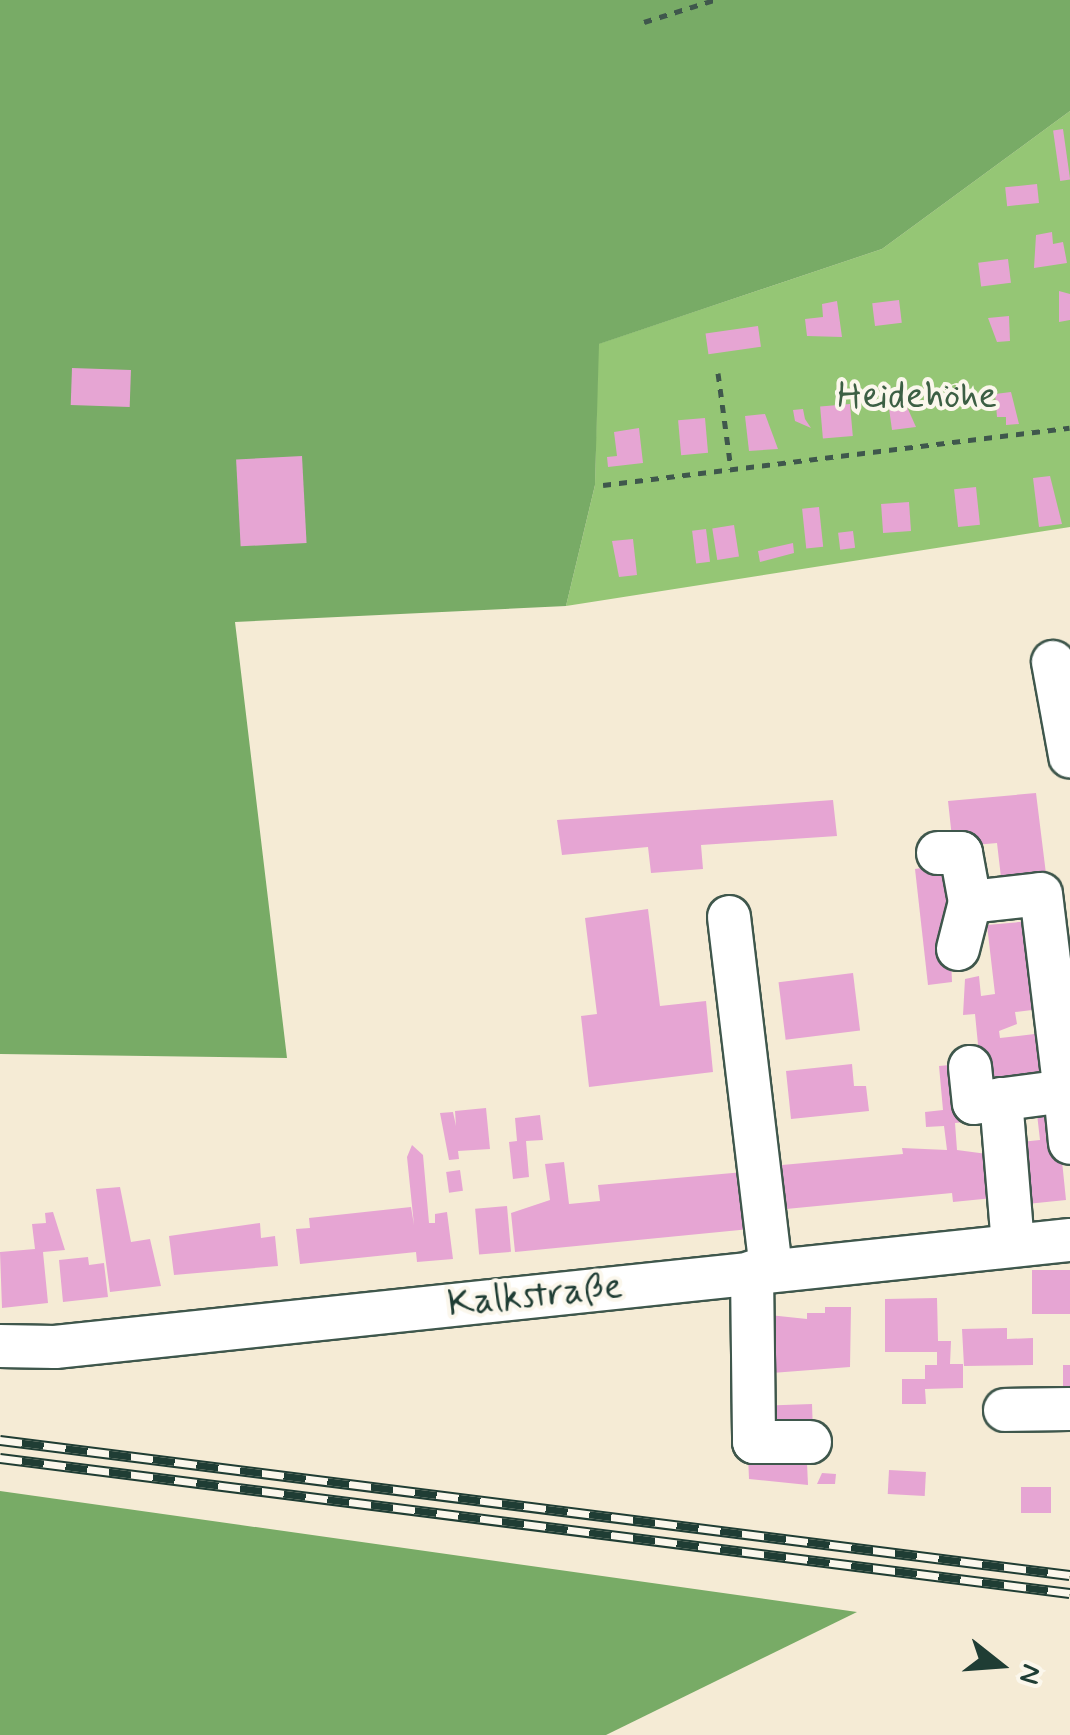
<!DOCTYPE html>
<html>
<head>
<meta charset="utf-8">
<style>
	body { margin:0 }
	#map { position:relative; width:1070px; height:1735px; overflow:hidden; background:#f5ebd5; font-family:Mynerve,sans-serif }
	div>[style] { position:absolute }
	.green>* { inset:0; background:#95c675 }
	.forest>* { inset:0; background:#78ab66 }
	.building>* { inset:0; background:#e6a5d3; transform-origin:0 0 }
	.path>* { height:5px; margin-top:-2.5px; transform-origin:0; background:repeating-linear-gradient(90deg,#3f574c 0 8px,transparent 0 16px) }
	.roads { filter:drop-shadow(2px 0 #3f574c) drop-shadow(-2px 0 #3f574c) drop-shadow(0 2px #3f574c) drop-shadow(0 -2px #3f574c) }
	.minor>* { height:42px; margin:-21px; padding:0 21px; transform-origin:21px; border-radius:21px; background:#fff }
	.rail>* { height:11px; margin-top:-5.5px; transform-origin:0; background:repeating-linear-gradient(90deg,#fbf7ec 0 22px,#1f3d34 0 44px); box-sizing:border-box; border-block:2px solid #1f3d34 }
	span { translate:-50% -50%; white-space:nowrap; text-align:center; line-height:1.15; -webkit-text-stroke:8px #fbf7ec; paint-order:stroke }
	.park-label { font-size:38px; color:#3c5f44 }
	.street-label { font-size:38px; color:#1f3d34 }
	.north { position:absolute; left:950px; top:1615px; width:100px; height:100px; -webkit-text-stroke:8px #fbf7ec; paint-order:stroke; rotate:107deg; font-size:28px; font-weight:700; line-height:40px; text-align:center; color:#1f3d34 }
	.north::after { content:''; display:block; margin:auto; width:35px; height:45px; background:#1f3d34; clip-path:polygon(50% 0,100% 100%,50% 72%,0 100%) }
</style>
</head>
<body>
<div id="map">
	<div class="green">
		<div style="clip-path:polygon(1070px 111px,1070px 527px,566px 606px,595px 485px,598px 344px,882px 249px)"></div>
	</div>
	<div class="forest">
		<div style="clip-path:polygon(0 0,1070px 0,1070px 111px,882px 249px,599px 344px,595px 485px,566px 606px,235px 622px,287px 1058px,0 1054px)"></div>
		<div style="clip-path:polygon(0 1491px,857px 1612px,606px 1735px,0 1735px)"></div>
	</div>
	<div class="building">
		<div style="left:1063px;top:129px;width:51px;height:10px;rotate:82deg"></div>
		<div style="left:1037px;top:184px;width:19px;height:32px;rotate:84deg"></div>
		<div style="clip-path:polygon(1052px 232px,1053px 244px,1063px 242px,1067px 263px,1034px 268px,1036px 235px)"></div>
		<div style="left:1008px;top:259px;width:24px;height:30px;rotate:83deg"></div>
		<div style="clip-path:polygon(1059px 291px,1070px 294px,1070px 320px,1059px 322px)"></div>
		<div style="left:899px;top:300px;width:23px;height:27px;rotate:83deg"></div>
		<div style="clip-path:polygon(837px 301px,842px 337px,807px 336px,805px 319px,823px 317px,822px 304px)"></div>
		<div style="clip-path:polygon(1009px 316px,1010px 341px,997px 342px,988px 318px)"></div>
		<div style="left:758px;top:326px;width:21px;height:53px;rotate:82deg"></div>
		<div style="left:72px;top:368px;width:59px;height:37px;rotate:2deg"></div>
		<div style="clip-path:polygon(1011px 392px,1019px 424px,1006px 425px,1006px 417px,997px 417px,995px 394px)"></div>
		<div style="clip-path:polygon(903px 398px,916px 427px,892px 430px,888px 401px)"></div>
		<div style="left:850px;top:404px;width:32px;height:30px;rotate:85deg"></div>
		<div style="clip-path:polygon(803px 409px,805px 419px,811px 428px,795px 421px,793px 410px)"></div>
		<div style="clip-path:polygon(765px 414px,778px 449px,749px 451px,745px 416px)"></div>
		<div style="left:705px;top:418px;width:35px;height:27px;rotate:85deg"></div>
		<div style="clip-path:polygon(639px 428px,643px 463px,608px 467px,607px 457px,617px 456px,614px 432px)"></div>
		<div style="left:302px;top:456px;width:87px;height:66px;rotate:87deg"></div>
		<div style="clip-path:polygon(1050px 476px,1062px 524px,1039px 527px,1033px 478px)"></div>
		<div style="left:976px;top:487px;width:38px;height:22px;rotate:84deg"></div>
		<div style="left:909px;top:502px;width:29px;height:28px;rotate:86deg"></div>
		<div style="left:819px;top:507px;width:40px;height:17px;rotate:84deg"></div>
		<div style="left:734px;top:525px;width:32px;height:22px;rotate:81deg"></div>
		<div style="left:706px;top:529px;width:33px;height:14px;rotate:83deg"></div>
		<div style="left:853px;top:531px;width:17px;height:15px;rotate:83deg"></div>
		<div style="clip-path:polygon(633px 539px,637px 575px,619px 577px,612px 541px)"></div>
		<div style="clip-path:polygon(793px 543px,794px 553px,760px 562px,758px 551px)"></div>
		<div style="clip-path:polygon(1036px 793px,1047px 882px,1002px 886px,997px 843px,953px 847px,948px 801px)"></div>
		<div style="clip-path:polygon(833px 800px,837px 836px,701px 845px,703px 869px,651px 873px,648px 847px,562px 855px,557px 820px)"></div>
		<div style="clip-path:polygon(947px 864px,952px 982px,928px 985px,915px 869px)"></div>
		<div style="clip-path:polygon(648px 909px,660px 1006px,706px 1001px,713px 1072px,589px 1087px,581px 1016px,597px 1014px,585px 918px)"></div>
		<div style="clip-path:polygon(1031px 921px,1040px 1009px,1015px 1012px,1017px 1024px,999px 1031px,1000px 1038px,1043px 1033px,1049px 1083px,982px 1085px,975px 1014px,963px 1015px,965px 979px,979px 976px,981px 996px,995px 994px,987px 925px)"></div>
		<div style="left:853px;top:973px;width:58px;height:75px;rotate:83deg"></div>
		<div style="clip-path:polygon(852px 1064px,854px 1086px,866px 1086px,869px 1111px,791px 1119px,786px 1071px)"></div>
		<div style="clip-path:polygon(961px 1064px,965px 1122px,955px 1123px,957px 1150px,987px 1154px,1003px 1197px,953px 1202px,952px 1193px,786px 1209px,782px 1165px,903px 1154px,902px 1148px,947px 1150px,944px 1126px,926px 1127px,925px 1112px,943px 1110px,939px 1066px)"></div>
		<div style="clip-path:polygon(486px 1108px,490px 1149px,458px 1151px,459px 1159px,449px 1160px,440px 1113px,453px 1112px,456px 1126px,455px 1111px)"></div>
		<div style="clip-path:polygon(1057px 1112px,1066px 1200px,1017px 1205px,1010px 1143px,1040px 1140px,1037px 1114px)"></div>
		<div style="clip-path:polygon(540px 1115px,543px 1140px,526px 1141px,529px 1177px,513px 1179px,509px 1142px,517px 1141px,515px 1118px)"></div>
		<div style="clip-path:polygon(412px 1145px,423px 1155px,429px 1223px,435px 1223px,435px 1214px,447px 1212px,453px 1259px,417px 1262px,416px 1252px,300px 1264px,296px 1229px,310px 1228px,309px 1218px,411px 1207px,414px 1225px,407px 1157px)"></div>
		<div style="clip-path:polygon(564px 1162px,569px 1204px,600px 1201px,598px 1185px,744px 1172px,750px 1229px,515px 1252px,511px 1213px,550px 1200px,545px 1164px)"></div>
		<div style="left:460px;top:1170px;width:21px;height:14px;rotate:82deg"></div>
		<div style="clip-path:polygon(120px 1187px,131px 1242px,150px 1239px,161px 1286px,110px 1292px,96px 1189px)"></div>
		<div style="left:507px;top:1206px;width:46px;height:32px;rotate:85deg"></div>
		<div style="clip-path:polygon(53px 1212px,65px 1250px,43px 1252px,48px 1303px,2px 1308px,0 1252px,35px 1249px,32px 1224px,46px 1223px,45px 1213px)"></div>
		<div style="clip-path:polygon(260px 1223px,261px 1238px,275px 1236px,278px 1266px,174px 1275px,169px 1236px)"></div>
		<div style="clip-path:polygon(88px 1257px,89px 1265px,104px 1263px,108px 1297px,63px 1302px,59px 1260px)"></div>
		<div style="left:1070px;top:1270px;width:44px;height:38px;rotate:90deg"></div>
		<div style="clip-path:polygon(937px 1298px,938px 1341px,951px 1341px,950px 1364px,963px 1364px,963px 1388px,925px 1389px,926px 1404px,902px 1404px,902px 1379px,925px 1379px,925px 1365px,937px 1365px,937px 1352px,885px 1352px,885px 1299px)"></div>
		<div style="clip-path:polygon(825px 1307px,851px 1307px,850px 1367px,759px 1374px,759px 1314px,807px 1319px,807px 1313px,825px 1313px)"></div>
		<div style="clip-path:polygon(1007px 1328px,1007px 1339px,1033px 1338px,1033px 1365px,964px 1366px,962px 1329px)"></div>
		<div style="left:1070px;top:1365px;width:37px;height:7px;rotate:90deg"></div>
		<div style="left:812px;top:1404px;width:25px;height:50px;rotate:88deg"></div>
		<div style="clip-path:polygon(748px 1455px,807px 1463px,808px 1485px,749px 1479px)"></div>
		<div style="left:889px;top:1470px;width:37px;height:24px;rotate:3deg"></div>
		<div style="clip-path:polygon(822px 1473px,836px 1474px,835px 1484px,817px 1484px)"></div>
		<div style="left:1021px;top:1487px;width:30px;height:26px"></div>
	</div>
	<div class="path">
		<div style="left:644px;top:22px;width:73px;rotate:-17.4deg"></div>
		<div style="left:718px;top:373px;width:97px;rotate:82.3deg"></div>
		<div style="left:603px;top:485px;width:470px;rotate:-7deg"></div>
	</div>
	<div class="roads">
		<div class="minor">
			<div style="left:1053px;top:662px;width:96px;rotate:79.7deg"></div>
			<div style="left:938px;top:853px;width:23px"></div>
			<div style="left:961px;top:853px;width:50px;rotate:79.6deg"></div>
			<div style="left:970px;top:902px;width:71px;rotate:-6.4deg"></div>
			<div style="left:1041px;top:894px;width:198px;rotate:83.1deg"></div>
			<div style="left:729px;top:917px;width:355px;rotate:83.2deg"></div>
			<div style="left:958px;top:949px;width:49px;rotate:-75.7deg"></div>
			<div style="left:970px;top:1067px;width:36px;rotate:84deg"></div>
			<div style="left:974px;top:1103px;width:92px;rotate:-7.5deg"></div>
			<div style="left:1065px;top:1091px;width:52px;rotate:84.5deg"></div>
			<div style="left:1001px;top:1099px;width:146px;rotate:85.3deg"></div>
			<div style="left:752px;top:1272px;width:170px;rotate:89.3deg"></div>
			<div style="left:754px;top:1442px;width:56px"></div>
			<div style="left:0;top:1346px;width:55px;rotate:1deg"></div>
			<div style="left:55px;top:1347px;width:1021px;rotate:-6.02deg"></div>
			<div style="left:1005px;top:1410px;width:65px;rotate:-0.9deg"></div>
		</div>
	</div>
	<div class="rail">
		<div style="left:0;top:1440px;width:1078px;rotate:7.19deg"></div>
		<div style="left:0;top:1458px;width:1078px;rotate:7.19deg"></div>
	</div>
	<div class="park-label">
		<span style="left:917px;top:397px">Heidehöhe</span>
	</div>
	<div class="street-label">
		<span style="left:535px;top:1296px;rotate:-6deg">Kalkstraße</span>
	</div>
	<div class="north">N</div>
</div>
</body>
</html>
